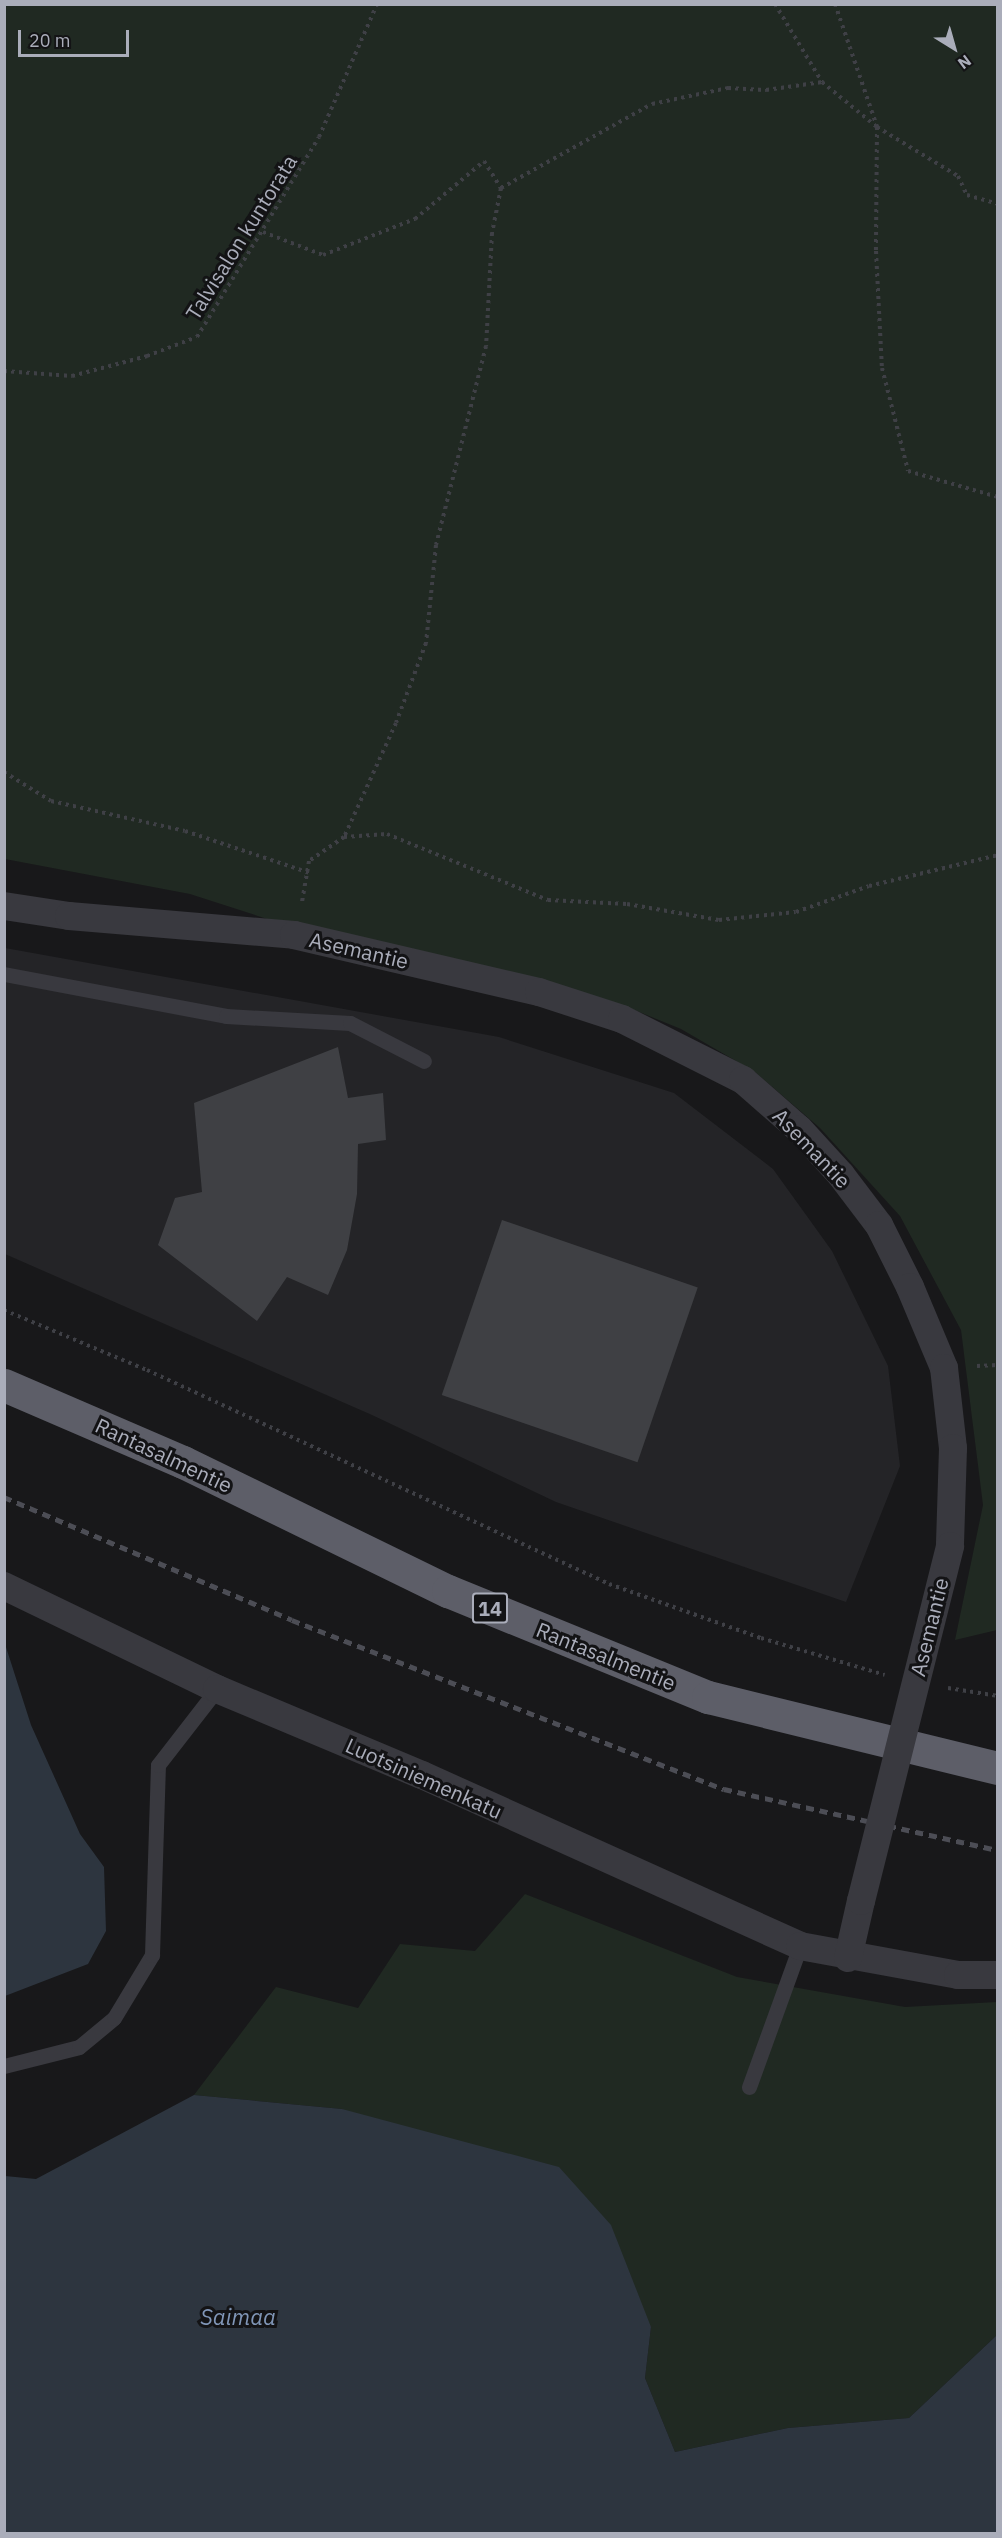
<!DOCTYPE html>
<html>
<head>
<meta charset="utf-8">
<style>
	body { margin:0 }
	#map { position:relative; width:1002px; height:2538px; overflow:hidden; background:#18181a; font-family:"IBM Plex Sans",sans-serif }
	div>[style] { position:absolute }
	.built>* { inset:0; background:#242427 }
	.green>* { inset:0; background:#202922 }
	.water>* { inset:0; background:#2d353f }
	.building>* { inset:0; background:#3f4044; transform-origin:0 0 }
	.path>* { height:4px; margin-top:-2px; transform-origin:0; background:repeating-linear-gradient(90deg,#3f4046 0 3px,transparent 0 7.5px) }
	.service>* { height:15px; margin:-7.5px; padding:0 7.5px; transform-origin:7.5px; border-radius:7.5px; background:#39393f }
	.minor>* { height:28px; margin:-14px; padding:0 14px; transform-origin:14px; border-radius:14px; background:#39393f }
	.trunk>* { height:33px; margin:-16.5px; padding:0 16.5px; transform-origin:16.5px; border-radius:16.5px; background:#5d5e68 }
	.rail>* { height:4.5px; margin-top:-2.25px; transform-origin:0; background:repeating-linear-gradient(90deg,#4c4d55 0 8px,transparent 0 14px) }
	.minor-bridge>* { height:28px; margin:-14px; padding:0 14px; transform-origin:14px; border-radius:14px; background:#39393f }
	span { translate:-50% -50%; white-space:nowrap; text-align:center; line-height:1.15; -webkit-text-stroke:6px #131315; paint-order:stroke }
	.shield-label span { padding:2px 4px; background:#131315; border:2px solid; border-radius:4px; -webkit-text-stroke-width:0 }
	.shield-label { font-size:20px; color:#aaadba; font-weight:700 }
	.street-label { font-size:21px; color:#aaadba }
	.water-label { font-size:22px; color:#8096b7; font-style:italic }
	.frame { position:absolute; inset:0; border:6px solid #aaadba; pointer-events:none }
	.north { position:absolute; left:924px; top:18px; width:60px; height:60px; -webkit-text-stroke:4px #131315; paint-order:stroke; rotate:143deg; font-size:16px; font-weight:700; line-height:24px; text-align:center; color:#aaadba }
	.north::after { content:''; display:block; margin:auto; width:21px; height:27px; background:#aaadba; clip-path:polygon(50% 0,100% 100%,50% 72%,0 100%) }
	.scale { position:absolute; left:18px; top:30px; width:111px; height:27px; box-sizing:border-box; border:3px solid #aaadba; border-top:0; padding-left:8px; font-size:18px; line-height:21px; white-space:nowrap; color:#aaadba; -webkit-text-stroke:4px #131315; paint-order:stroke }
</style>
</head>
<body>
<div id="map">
	<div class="built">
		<div style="clip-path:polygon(5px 948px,499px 1037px,674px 1093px,773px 1169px,832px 1251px,888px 1366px,900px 1466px,846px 1602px,556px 1502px,372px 1415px,5px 1254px)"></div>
	</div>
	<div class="green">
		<div style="clip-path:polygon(5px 5px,997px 5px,997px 1630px,955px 1640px,983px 1505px,961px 1330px,900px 1216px,820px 1128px,755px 1072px,681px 1029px,627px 1007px,295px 928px,190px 894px,5px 859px)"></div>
		<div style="clip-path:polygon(525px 1894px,737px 1977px,905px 2007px,997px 2002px,997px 2335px,909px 2418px,788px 2428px,675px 2452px,645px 2378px,651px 2327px,342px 2109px,194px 2095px,276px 1987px,358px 2008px,400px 1944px,475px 1951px)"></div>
	</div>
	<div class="water">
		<div style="clip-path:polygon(5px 1644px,31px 1725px,80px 1834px,104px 1867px,106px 1931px,88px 1964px,5px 1996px)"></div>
		<div style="clip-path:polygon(194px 2095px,342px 2109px,559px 2167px,611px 2225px,651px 2327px,645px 2378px,675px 2452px,788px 2428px,909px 2418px,997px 2335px,997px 2533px,5px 2533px,5px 2176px,36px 2179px)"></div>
	</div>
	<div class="building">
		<div style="clip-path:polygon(338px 1047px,348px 1098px,383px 1093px,386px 1140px,358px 1144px,357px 1194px,347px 1250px,328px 1295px,287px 1277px,257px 1321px,158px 1245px,175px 1198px,202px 1192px,194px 1103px)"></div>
		<div style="left:502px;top:1220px;width:207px;height:185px;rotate:19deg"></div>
	</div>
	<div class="path">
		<div style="left:775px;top:4px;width:91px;rotate:58.9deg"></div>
		<div style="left:822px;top:82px;width:71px;rotate:39.3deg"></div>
		<div style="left:877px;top:127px;width:95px;rotate:31.2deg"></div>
		<div style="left:958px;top:176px;width:21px;rotate:65deg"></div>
		<div style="left:967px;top:195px;width:32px;rotate:16deg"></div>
		<div style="left:835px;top:4px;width:130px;rotate:71.1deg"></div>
		<div style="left:877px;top:127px;width:124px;rotate:90.5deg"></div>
		<div style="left:876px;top:251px;width:117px;rotate:87.1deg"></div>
		<div style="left:882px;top:368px;width:106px;rotate:75.8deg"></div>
		<div style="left:908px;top:471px;width:94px;rotate:16.1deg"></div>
		<div style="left:501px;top:188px;width:173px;rotate:-29.1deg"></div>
		<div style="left:652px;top:104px;width:78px;rotate:-11.9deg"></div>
		<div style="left:728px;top:88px;width:38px;rotate:3deg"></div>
		<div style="left:766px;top:90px;width:57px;rotate:-8.1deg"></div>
		<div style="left:263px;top:232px;width:64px;rotate:21deg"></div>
		<div style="left:323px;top:255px;width:99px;rotate:-21.4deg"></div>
		<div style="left:415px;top:219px;width:90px;rotate:-40deg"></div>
		<div style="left:484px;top:161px;width:32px;rotate:58deg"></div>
		<div style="left:501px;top:188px;width:46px;rotate:101.3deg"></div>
		<div style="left:492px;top:233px;width:113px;rotate:93deg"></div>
		<div style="left:486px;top:346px;width:205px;rotate:104.1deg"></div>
		<div style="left:436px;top:545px;width:99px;rotate:95.8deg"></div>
		<div style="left:426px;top:643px;width:85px;rotate:110.6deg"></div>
		<div style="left:396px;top:723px;width:125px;rotate:114.5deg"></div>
		<div style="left:344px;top:837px;width:42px;rotate:145.6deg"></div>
		<div style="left:309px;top:861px;width:42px;rotate:99.7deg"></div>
		<div style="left:4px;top:371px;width:68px;rotate:4.2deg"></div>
		<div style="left:72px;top:376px;width:78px;rotate:-14.9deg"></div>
		<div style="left:147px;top:356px;width:53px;rotate:-20.8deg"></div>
		<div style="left:197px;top:337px;width:234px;rotate:-58.6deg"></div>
		<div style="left:319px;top:137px;width:145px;rotate:-66.4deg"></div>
		<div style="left:4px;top:772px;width:55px;rotate:31.7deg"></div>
		<div style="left:51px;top:801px;width:137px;rotate:12.6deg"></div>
		<div style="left:185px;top:831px;width:132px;rotate:18.6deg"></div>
		<div style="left:344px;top:837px;width:43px;rotate:-4deg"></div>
		<div style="left:387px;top:834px;width:174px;rotate:22.3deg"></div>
		<div style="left:548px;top:900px;width:79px;rotate:2.9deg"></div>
		<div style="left:627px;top:904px;width:93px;rotate:9.9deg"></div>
		<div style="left:719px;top:920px;width:77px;rotate:-5.9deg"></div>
		<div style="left:796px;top:912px;width:77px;rotate:-19.6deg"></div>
		<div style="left:869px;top:886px;width:133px;rotate:-13.5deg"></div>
		<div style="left:4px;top:1310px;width:155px;rotate:22.8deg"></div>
		<div style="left:147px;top:1370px;width:509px;rotate:24.85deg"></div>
		<div style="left:609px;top:1584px;width:161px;rotate:19.6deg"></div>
		<div style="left:761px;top:1638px;width:129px;rotate:16.6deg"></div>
		<div style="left:977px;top:1366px;width:21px;rotate:-3deg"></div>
		<div style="left:948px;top:1688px;width:51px;rotate:9.1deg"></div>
	</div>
	<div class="service">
		<div style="left:4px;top:974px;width:226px;rotate:10.7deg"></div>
		<div style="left:226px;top:1016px;width:124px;rotate:3.2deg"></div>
		<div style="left:350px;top:1023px;width:83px;rotate:27.2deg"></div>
		<div style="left:4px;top:2066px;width:77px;rotate:-14.2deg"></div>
		<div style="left:79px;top:2047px;width:45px;rotate:-39.6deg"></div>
		<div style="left:114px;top:2018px;width:74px;rotate:-58.9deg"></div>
		<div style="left:152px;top:1955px;width:190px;rotate:-88.2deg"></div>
		<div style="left:158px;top:1765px;width:96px;rotate:-52.2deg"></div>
		<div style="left:749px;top:2087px;width:150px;rotate:-70.1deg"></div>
	</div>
	<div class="minor">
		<div style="left:4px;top:906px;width:66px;rotate:8.7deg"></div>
		<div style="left:69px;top:916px;width:226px;rotate:4.8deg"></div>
		<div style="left:294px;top:935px;width:252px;rotate:13.1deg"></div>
		<div style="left:539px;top:992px;width:87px;rotate:18deg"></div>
		<div style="left:622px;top:1019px;width:136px;rotate:26.8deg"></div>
		<div style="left:743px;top:1080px;width:74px;rotate:41.2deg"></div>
		<div style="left:799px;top:1129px;width:62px;rotate:47.6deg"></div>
		<div style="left:841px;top:1175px;width:63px;rotate:52.8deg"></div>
		<div style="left:879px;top:1225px;width:69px;rotate:63.4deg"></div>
		<div style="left:910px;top:1287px;width:88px;rotate:67.2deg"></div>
		<div style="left:944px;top:1368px;width:81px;rotate:83.6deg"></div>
		<div style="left:953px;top:1448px;width:98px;rotate:91.8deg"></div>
		<div style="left:4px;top:1586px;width:237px;rotate:25.8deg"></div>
		<div style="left:217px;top:1689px;width:222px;rotate:22.8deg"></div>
		<div style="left:422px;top:1775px;width:415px;rotate:24.3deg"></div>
		<div style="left:800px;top:1946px;width:161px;rotate:10.4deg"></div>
		<div style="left:958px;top:1975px;width:40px"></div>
		<div style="left:848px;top:1958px;width:58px;rotate:-77.2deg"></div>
	</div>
	<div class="trunk">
		<div style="left:4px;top:1385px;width:195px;rotate:23.3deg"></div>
		<div style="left:183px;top:1462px;width:295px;rotate:26deg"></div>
		<div style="left:448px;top:1591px;width:281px;rotate:22.2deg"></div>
		<div style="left:708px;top:1697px;width:299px;rotate:13.8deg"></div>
	</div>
	<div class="rail">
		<div style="left:4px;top:1497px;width:313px;rotate:23.1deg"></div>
		<div style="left:292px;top:1620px;width:464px;rotate:21.4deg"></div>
		<div style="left:724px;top:1789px;width:281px;rotate:12.6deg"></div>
	</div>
	<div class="minor-bridge">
		<div style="left:861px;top:1901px;width:366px;rotate:-75.9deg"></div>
	</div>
	<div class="shield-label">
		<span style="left:490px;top:1608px">14</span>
	</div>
	<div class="street-label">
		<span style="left:241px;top:237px;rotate:-58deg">Talvisalon kuntorata</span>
		<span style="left:359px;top:950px;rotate:13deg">Asemantie</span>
		<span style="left:812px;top:1148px;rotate:46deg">Asemantie</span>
		<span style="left:164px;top:1455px;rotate:25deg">Rantasalmentie</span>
		<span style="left:929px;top:1627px;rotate:-76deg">Asemantie</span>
		<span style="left:606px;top:1656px;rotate:22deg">Rantasalmentie</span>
		<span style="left:424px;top:1778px;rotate:24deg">Luotsiniemenkatu</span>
	</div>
	<div class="water-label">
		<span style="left:238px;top:2317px">Saimaa</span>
	</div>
	<div class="frame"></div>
	<div class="north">N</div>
	<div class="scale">20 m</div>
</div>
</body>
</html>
